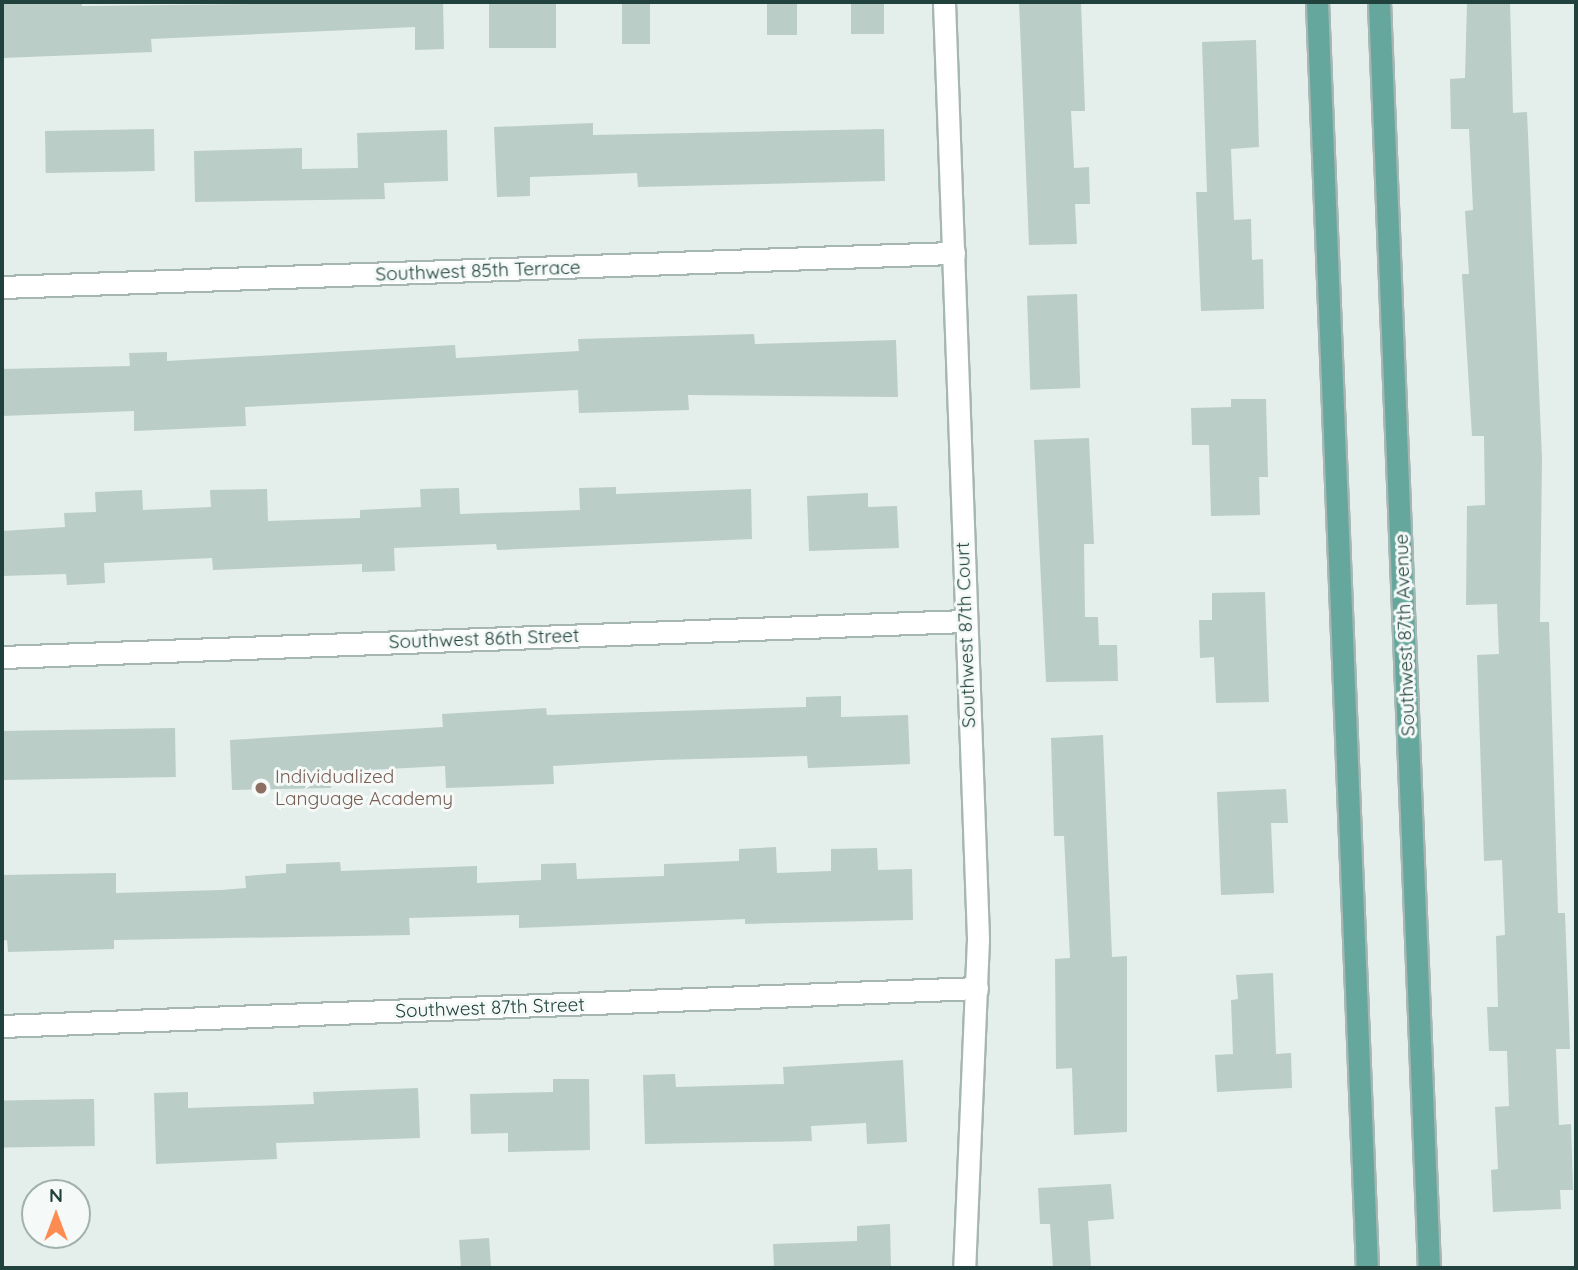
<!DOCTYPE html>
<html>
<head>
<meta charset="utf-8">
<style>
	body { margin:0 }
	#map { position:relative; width:1578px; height:1270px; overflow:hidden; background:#e4eeeb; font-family:Quicksand,sans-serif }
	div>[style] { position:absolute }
	.building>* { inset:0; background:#bbcdc7; transform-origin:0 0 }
	.roads { filter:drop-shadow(2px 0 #a6b7b3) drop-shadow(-2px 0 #a6b7b3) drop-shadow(0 2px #a6b7b3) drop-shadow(0 -2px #a6b7b3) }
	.minor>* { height:21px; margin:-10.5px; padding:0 10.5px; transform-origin:10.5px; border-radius:10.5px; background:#fff }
	.major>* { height:21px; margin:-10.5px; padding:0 10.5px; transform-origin:10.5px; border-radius:10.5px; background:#65a79c }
	.dots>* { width:19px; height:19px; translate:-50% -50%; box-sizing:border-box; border:4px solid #f5faf8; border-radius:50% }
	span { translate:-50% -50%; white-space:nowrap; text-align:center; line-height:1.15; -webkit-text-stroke:6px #f5faf8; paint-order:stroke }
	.street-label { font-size:19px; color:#21423c }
	.education-label { font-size:19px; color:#785e54 }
	.left { translate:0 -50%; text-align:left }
	.frame { position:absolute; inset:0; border:4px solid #21423c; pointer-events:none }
	.north { position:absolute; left:21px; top:1179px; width:70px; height:70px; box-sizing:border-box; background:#f5faf8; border:2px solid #a0b0ad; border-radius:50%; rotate:0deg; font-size:19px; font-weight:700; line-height:28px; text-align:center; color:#21423c }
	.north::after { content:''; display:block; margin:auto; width:24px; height:32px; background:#fd8c53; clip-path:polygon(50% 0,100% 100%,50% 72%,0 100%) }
</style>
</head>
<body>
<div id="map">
	<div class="building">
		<div style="clip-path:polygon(2px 2px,82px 2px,82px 6px,443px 2px,444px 49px,415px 50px,415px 27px,151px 39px,152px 52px,2px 58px)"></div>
		<div style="left:489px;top:2px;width:67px;height:46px"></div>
		<div style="left:622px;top:2px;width:28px;height:42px"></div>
		<div style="left:767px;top:2px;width:30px;height:33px"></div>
		<div style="left:851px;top:2px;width:33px;height:32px"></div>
		<div style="clip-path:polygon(1019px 2px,1081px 2px,1085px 111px,1071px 111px,1074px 168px,1089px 167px,1090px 204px,1075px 204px,1077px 244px,1029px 245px)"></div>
		<div style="clip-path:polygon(1467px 2px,1510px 2px,1513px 113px,1527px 112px,1542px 458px,1540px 622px,1549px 622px,1558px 913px,1565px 913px,1570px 1049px,1556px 1049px,1559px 1125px,1571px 1124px,1573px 1190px,1560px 1190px,1561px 1209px,1493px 1212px,1491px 1170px,1498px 1169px,1495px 1107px,1509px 1106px,1507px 1051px,1489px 1051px,1487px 1007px,1498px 1007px,1496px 936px,1505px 935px,1502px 860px,1484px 861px,1477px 655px,1499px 654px,1497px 604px,1466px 605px,1467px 506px,1485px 505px,1484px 436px,1472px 436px,1462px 274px,1469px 274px,1465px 211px,1473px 210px,1469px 129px,1451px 129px,1450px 79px,1465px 78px)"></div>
		<div style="clip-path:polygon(1256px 40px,1259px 147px,1231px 149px,1234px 220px,1251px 219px,1252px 260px,1263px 259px,1264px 309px,1201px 311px,1196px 192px,1207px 192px,1202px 42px)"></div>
		<div style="clip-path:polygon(593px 123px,593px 135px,884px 129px,885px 181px,638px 187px,637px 173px,530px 177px,530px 196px,497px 197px,494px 127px)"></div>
		<div style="left:154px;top:129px;width:42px;height:109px;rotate:89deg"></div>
		<div style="clip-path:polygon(447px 130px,448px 181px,384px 183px,385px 199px,195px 202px,194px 151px,302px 148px,302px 169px,358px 168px,357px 133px)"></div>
		<div style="left:1077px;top:294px;width:94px;height:50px;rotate:88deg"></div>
		<div style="clip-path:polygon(754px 334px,755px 344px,896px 340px,898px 397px,688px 395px,689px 410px,579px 413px,578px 390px,245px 407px,246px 426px,134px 431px,134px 411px,2px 416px,2px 369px,130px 366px,129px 353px,167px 352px,167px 361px,455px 345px,456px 358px,579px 351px,578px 339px)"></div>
		<div style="clip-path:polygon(1231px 399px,1266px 399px,1268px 477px,1259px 477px,1260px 515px,1211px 516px,1209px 445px,1192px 445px,1191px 408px,1231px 407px)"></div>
		<div style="clip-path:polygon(1089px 438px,1094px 544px,1084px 544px,1085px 617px,1098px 617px,1099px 645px,1117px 645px,1118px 681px,1046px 682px,1034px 440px)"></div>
		<div style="clip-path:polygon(616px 487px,616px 494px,751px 489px,752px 539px,497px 550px,496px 544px,394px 548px,395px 571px,362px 572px,362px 564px,213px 570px,212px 558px,104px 563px,105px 583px,67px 585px,66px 574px,2px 576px,2px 531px,65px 527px,64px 513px,96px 512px,95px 492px,142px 490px,143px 510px,211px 507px,210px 490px,267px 489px,268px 521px,360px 518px,360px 510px,421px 507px,420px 489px,459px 488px,460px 514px,580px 510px,579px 488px)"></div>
		<div style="clip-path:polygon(868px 493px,868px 507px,897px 506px,899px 548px,809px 551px,807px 496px)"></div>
		<div style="clip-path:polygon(1265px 592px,1269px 702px,1216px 703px,1214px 657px,1200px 658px,1199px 620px,1212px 620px,1212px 593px)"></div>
		<div style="clip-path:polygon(841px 696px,841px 717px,908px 715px,910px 764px,808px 768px,807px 756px,658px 760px,553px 766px,554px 784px,446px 788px,445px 766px,330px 772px,331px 788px,232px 790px,230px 740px,443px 727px,442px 714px,546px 708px,547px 715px,806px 707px,806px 697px)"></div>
		<div style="left:175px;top:728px;width:49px;height:173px;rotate:89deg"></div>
		<div style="clip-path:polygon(1103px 735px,1112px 957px,1127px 956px,1127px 1132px,1074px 1135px,1072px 1068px,1056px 1069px,1055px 959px,1070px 958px,1064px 836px,1054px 836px,1051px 738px)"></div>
		<div style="clip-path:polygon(1286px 789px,1288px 823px,1271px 823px,1274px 893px,1221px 895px,1217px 792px)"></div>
		<div style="clip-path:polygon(776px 847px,777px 873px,831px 871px,831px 849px,877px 848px,878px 870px,912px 869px,913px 920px,745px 924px,745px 919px,519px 928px,519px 915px,409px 918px,410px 935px,114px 940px,114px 949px,8px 952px,7px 940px,2px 941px,2px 875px,116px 873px,116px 893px,221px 890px,246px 888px,245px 876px,286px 873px,286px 864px,340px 862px,341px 871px,477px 866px,477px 883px,541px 880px,541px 864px,576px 863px,577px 879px,664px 876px,664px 864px,739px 861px,739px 849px)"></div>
		<div style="clip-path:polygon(1273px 973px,1276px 1054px,1291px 1053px,1292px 1088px,1217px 1092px,1215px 1055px,1233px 1054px,1231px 1000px,1238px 999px,1236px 975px)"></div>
		<div style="clip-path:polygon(903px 1060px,907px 1142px,867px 1144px,866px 1123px,811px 1126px,812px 1141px,645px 1144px,643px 1075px,675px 1074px,676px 1087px,784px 1084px,783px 1067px)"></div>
		<div style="clip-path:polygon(553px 1079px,589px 1079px,590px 1150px,508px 1152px,508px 1133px,471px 1134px,470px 1094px,553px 1092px)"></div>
		<div style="clip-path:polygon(418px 1088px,420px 1138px,276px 1143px,277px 1159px,156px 1164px,154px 1093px,188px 1092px,188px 1108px,314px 1104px,313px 1092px)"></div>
		<div style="left:94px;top:1099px;width:47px;height:92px;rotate:89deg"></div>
		<div style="clip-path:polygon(1111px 1184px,1114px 1219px,1088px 1221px,1091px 1268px,1053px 1268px,1050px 1224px,1040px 1224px,1038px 1188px)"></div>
		<div style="clip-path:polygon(890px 1224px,891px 1268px,774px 1268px,773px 1244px,857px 1241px,857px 1226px)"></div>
		<div style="left:489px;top:1238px;width:30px;height:30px;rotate:86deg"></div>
	</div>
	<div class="roads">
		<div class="minor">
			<div style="left:944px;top:2px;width:938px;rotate:87.92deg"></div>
			<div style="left:978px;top:939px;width:329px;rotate:92.4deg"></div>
			<div style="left:2px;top:287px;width:953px;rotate:-2.05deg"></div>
			<div style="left:2px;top:657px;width:964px;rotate:-2.14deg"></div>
			<div style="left:2px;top:1026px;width:976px;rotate:-2.23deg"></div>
		</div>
		<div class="major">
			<div style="left:1317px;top:2px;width:1267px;rotate:87.74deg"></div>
			<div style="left:1379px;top:2px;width:1267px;rotate:87.74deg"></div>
		</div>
	</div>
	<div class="dots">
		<div style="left:261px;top:788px;background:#8d6e63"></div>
	</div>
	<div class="street-label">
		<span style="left:478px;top:271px;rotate:-2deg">Southwest 85th Terrace</span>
		<span style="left:966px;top:635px;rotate:-92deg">Southwest 87th Court</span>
		<span style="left:1405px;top:635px;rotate:-92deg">Southwest 87th Avenue</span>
		<span style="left:484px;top:639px;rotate:-2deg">Southwest 86th Street</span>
		<span style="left:490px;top:1008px;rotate:-2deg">Southwest 87th Street</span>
	</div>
	<div class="education-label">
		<span class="left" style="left:275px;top:788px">Individualized<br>Language Academy</span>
	</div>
	<div class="frame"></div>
	<div class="north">N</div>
</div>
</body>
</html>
